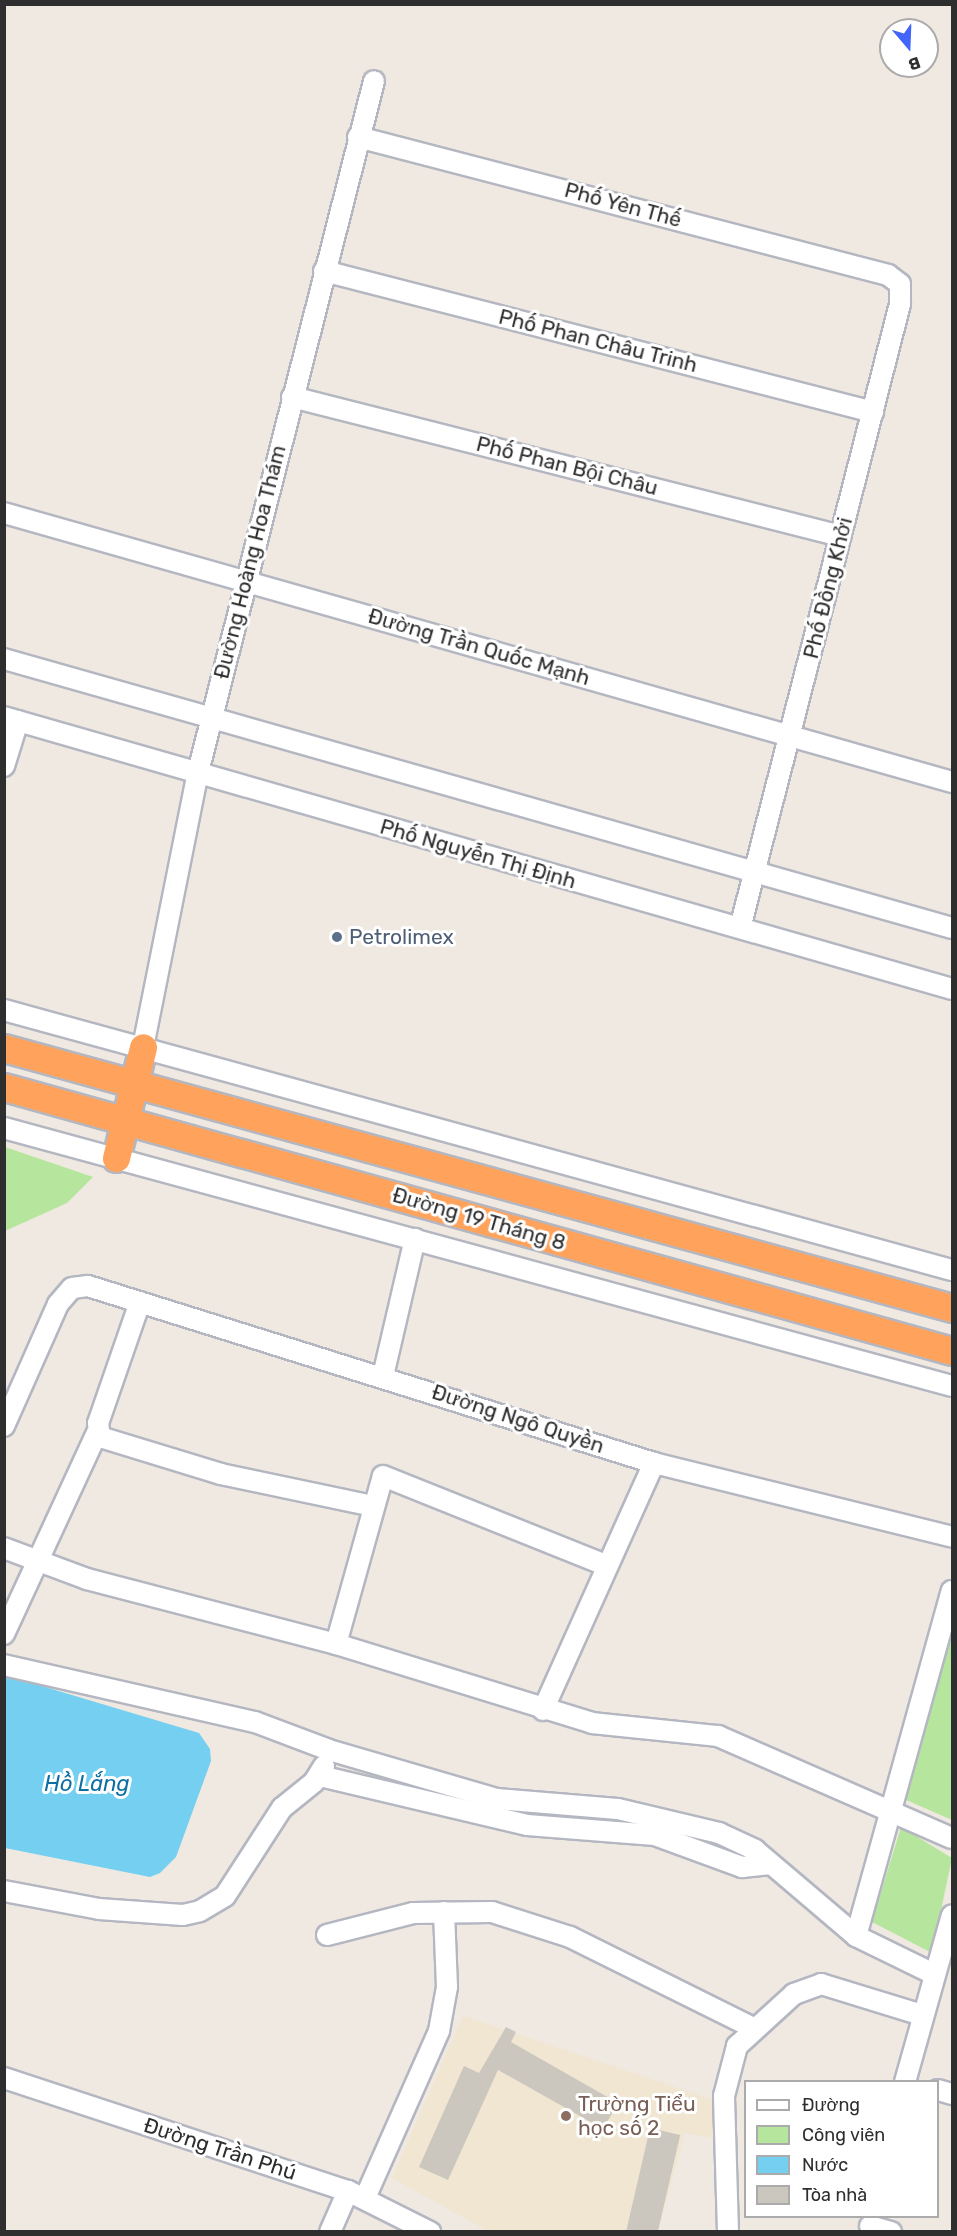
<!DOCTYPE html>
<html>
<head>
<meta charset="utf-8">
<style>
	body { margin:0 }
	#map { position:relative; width:957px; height:2236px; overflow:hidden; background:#efe9e1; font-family:Rubik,sans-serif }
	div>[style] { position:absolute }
	.education>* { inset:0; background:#f0e6d1 }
	.green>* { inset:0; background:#b6e59e }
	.water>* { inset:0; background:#75cff0 }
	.building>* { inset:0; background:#cbc7bf; transform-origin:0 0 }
	.roads { filter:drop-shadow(2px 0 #b4b7c1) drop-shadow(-2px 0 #b4b7c1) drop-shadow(0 2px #b4b7c1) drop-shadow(0 -2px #b4b7c1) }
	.minor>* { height:20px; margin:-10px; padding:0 10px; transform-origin:10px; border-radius:10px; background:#fff }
	.highway>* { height:27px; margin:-13.5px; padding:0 13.5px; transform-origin:13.5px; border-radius:13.5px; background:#ffa35c }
	.dots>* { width:16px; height:16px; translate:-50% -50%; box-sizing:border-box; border:3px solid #fff; border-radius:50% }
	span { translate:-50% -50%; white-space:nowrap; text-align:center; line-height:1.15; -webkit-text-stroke:6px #fff; paint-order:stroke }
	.street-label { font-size:21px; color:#2e2e2e }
	.service-label { font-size:21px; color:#4e5e75 }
	.left { translate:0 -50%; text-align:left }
	.education-label { font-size:21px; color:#785e54 }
	.water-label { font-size:22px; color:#0d6fa3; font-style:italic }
	.frame { position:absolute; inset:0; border:6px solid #2e2e2e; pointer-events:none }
	.legend { position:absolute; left:744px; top:2080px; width:195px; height:138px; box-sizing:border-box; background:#fff; border:2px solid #ababab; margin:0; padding:8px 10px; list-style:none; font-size:18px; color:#2e2e2e }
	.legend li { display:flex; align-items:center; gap:12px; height:30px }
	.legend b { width:30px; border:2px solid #ababab }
	.north { position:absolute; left:879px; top:18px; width:60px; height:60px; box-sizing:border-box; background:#fff; border:2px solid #ababab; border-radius:50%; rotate:161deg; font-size:16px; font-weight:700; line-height:24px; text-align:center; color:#2e2e2e }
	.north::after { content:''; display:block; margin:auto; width:21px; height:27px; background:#4264fb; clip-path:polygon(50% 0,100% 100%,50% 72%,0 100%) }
</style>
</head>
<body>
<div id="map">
	<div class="education">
		<div style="clip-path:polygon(463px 2016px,714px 2100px,712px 2138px,685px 2133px,658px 2231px,488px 2231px,392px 2178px)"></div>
	</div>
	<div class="green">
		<div style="clip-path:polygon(5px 1147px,93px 1177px,67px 1203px,5px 1231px)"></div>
		<div style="clip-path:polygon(952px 1618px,952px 1820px,904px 1799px)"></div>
		<div style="clip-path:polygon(901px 1827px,952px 1858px,932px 1953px,872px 1922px)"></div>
	</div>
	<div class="water">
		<div style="clip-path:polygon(5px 1675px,199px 1733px,210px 1749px,211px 1761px,176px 1857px,160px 1873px,150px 1877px,5px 1848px)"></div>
	</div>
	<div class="building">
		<div style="clip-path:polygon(506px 2027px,516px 2032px,511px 2042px,618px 2103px,603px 2129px,498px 2070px,448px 2180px,419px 2167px,464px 2066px,479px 2073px)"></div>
		<div style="left:650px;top:2128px;width:31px;height:107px;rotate:13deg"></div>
	</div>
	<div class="roads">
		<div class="minor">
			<div style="left:358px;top:137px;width:548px;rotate:14.59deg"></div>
			<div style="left:888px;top:275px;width:15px;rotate:37deg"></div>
			<div style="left:900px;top:284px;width:20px;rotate:90deg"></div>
			<div style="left:900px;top:304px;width:644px;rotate:104.38deg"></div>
			<div style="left:324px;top:271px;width:567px;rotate:14.4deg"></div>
			<div style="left:292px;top:397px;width:566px;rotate:14.21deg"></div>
			<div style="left:4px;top:513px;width:985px;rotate:15.84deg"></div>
			<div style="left:4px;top:659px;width:985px;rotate:15.84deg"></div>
			<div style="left:4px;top:717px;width:986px;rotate:16.01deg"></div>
			<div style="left:4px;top:766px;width:47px;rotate:-72.7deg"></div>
			<div style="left:4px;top:1010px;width:983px;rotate:15.34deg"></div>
			<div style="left:143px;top:1047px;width:276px;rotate:-78.7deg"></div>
			<div style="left:197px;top:776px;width:717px;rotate:-75.71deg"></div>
			<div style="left:4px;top:1128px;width:982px;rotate:15.22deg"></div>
			<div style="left:140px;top:1302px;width:128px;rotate:109.1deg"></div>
			<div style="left:98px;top:1423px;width:14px;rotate:82deg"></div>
			<div style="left:100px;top:1437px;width:127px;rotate:17deg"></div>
			<div style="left:221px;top:1474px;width:155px;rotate:11.9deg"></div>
			<div style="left:383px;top:1376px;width:141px;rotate:-76.9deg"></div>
			<div style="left:4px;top:1426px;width:133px;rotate:-66.1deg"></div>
			<div style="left:58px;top:1304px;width:21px;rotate:-49deg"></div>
			<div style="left:72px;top:1288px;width:16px;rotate:-7deg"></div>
			<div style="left:88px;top:1286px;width:593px;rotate:17.37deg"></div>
			<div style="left:654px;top:1463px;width:307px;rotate:13.9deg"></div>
			<div style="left:4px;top:1548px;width:89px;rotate:20.5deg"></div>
			<div style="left:87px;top:1579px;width:257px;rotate:14.6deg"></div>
			<div style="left:336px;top:1644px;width:268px;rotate:17.1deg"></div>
			<div style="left:592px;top:1723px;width:127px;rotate:5.9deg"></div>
			<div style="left:718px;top:1736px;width:255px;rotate:23.6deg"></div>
			<div style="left:4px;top:1634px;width:221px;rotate:-65.2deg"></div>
			<div style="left:336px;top:1644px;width:174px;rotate:-74.4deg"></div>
			<div style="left:383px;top:1476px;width:240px;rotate:21.8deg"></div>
			<div style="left:4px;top:1665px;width:257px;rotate:12.8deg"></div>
			<div style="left:255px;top:1722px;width:79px;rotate:20.7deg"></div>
			<div style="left:329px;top:1750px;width:175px;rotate:16.3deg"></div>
			<div style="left:497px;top:1799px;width:121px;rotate:4.7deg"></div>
			<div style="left:618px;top:1809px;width:104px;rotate:13.4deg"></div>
			<div style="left:719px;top:1833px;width:40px;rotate:25deg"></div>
			<div style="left:755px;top:1850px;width:133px;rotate:40.4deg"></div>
			<div style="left:856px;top:1936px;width:87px;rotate:26deg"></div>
			<div style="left:543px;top:1710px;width:271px;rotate:-65.8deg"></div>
			<div style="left:320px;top:1776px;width:213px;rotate:13.3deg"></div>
			<div style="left:527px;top:1825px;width:128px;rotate:4.5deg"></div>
			<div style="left:655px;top:1835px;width:93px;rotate:20.2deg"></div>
			<div style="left:742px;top:1867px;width:29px;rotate:-6deg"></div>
			<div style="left:4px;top:1891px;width:97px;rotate:10.7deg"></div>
			<div style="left:99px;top:1909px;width:84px;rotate:4.1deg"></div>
			<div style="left:183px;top:1915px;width:17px;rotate:-13deg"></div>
			<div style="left:200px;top:1911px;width:29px;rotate:-31deg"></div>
			<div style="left:225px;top:1896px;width:105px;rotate:-57.1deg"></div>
			<div style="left:282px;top:1808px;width:41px;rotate:-39.1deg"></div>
			<div style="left:314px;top:1782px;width:19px;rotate:-58deg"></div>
			<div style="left:327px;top:1935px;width:89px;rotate:-14.3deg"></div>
			<div style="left:413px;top:1913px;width:79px;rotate:-0.7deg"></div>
			<div style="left:492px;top:1912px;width:82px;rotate:17.8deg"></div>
			<div style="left:570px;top:1937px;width:204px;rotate:26.4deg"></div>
			<div style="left:856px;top:1936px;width:358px;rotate:-74.5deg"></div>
			<div style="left:4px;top:2078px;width:362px;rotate:18.2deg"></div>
			<div style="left:348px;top:2191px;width:92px;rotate:26.6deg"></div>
			<div style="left:905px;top:2082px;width:173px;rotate:-74.3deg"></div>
			<div style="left:938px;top:2090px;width:15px;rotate:16deg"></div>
			<div style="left:365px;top:2198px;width:183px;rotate:-66.1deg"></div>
			<div style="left:439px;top:2031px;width:45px;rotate:-79.7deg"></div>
			<div style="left:447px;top:1987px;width:75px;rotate:-92.3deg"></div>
			<div style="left:870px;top:2226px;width:22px;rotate:16deg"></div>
			<div style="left:330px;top:2232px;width:45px;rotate:-66.3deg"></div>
			<div style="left:728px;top:2232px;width:136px;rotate:-91.7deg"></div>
			<div style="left:724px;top:2096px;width:52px;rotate:-75.4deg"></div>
			<div style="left:737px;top:2046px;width:77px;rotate:-42.4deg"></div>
			<div style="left:794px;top:1994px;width:29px;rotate:-20deg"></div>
			<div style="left:821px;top:1984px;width:106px;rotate:17.1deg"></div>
		</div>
		<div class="highway">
			<div style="left:4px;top:1048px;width:983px;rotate:15.34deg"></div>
			<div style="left:4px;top:1087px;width:984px;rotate:15.56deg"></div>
			<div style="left:116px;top:1158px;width:114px;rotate:-76.3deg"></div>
		</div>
	</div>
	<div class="dots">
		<div style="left:337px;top:937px;background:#5c6f8a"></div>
		<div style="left:566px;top:2116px;background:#8d6e63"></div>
	</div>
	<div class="street-label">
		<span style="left:623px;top:205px;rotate:15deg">Phố Yên Thế</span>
		<span style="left:598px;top:341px;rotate:14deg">Phố Phan Châu Trinh</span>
		<span style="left:567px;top:466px;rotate:14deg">Phố Phan Bội Châu</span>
		<span style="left:250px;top:562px;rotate:-76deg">Đường Hoàng Hoa Thám</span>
		<span style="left:828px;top:588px;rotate:-76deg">Phố Đồng Khởi</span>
		<span style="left:479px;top:647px;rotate:16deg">Đường Trần Quốc Mạnh</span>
		<span style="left:478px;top:854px;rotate:16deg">Phố Nguyễn Thị Định</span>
		<span style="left:479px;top:1219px;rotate:16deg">Đường 19 Tháng 8</span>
		<span style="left:518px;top:1419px;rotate:18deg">Đường Ngô Quyền</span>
		<span style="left:220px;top:2149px;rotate:18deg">Đường Trần Phú</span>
	</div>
	<div class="service-label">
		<span class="left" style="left:349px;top:937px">Petrolimex</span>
	</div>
	<div class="education-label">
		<span class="left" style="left:578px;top:2116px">Trường Tiểu<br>học số 2</span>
	</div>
	<div class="water-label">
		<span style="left:87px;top:1784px">Hồ Lắng</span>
	</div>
	<div class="frame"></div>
	<ul class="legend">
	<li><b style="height:8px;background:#fff"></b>Đường</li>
	<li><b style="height:16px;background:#b6e59e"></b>Công viên</li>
	<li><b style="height:16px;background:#75cff0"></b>Nước</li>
	<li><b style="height:16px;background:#cbc7bf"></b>Tòa nhà</li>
	</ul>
	<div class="north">B</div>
</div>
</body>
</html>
